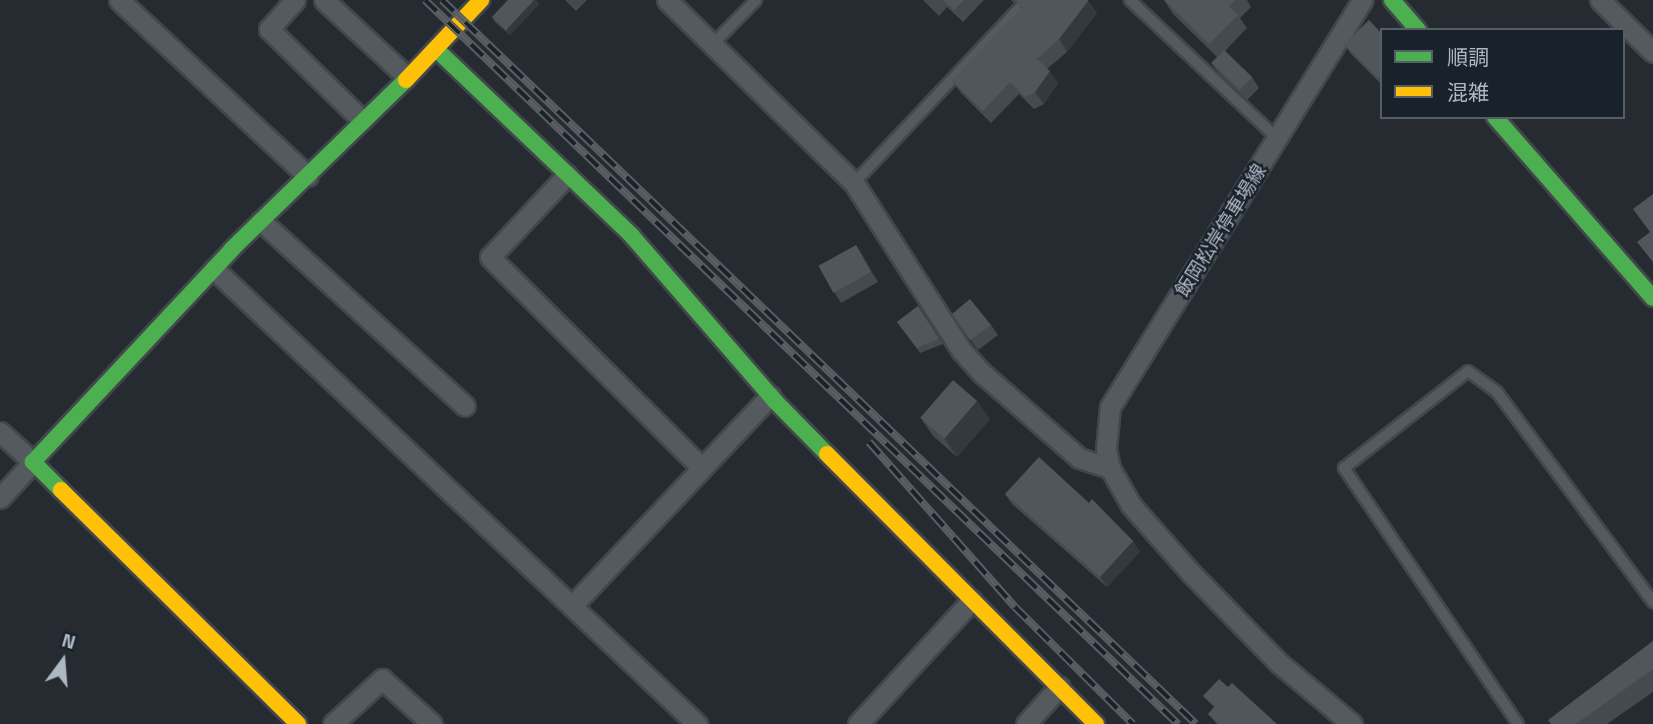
<!DOCTYPE html>
<html>
<head>
<meta charset="utf-8">
<style>
	body { margin:0 }
	#map { position:relative; width:1653px; height:724px; overflow:hidden; background:#252b30; font-family:"Titillium Web","Noto Sans JP",sans-serif }
	div>[style] { position:absolute }
	.roads { filter:drop-shadow(2px 0 #42474b) drop-shadow(-2px 0 #42474b) drop-shadow(0 2px #42474b) drop-shadow(0 -2px #42474b) }
	.lane>* { height:10px; margin:-5px; padding:0 5px; transform-origin:5px; border-radius:5px; background:#555a5f }
	.street>* { height:19px; margin:-9.5px; padding:0 9.5px; transform-origin:9.5px; border-radius:9.5px; background:#555a5f }
	.fast>* { height:16px; margin:-8px; padding:0 8px; transform-origin:8px; border-radius:8px; background:#4caf50 }
	.slow>* { height:16px; margin:-8px; padding:0 8px; transform-origin:8px; border-radius:8px; background:#ffc107 }
	.rail>* { height:8px; margin-top:-4px; transform-origin:0; background:repeating-linear-gradient(90deg,#19222b 0 16px,#595e63 0 32px); box-sizing:border-box; border-block:2px solid #595e63 }
	.wall>* { inset:0; background:#454a50 }
	.shaded-wall>* { inset:0; background:#33393e }
	.building>* { inset:0; background:#50565c; transform-origin:0 0 }
	span { translate:-50% -50%; white-space:nowrap; text-align:center; line-height:1.15; -webkit-text-stroke:5px #19222b; paint-order:stroke }
	.street-label { font-size:19px; color:#aeb8c3 }
	.legend { position:absolute; left:1380px; top:28px; width:245px; height:91px; box-sizing:border-box; background:#19222b; border:2px solid #555e68; margin:0; padding:9px 12px; list-style:none; font-size:21px; color:#aeb8c3 }
	.legend li { display:flex; align-items:center; gap:14px; height:35px }
	.legend b { width:35px; border:2px solid #555e68 }
	.north { position:absolute; left:28px; top:626px; width:70px; height:70px; -webkit-text-stroke:5px #19222b; paint-order:stroke; rotate:16deg; font-size:19px; font-weight:700; line-height:28px; text-align:center; color:#aeb8c3 }
	.north::after { content:''; display:block; margin:auto; width:24px; height:32px; background:#aeb8c3; clip-path:polygon(50% 0,100% 100%,50% 72%,0 100%) }
</style>
</head>
<body>
<div id="map">
	<div class="roads">
		<div class="lane">
			<div style="left:1130px;top:0;width:202px;rotate:43.2deg"></div>
			<div style="left:712px;top:45px;width:63px;rotate:-45.6deg"></div>
			<div style="left:854px;top:183px;width:252px;rotate:-46.6deg"></div>
			<div style="left:1518px;top:724px;width:310px;rotate:-124.2deg"></div>
			<div style="left:1344px;top:468px;width:157px;rotate:-38deg"></div>
			<div style="left:1468px;top:371px;width:36px;rotate:36deg"></div>
			<div style="left:1497px;top:392px;width:262px;rotate:53.4deg"></div>
		</div>
		<div class="street">
			<div style="left:119px;top:0;width:258px;rotate:43deg"></div>
			<div style="left:295px;top:0;width:39px;rotate:132deg"></div>
			<div style="left:269px;top:29px;width:130px;rotate:44.4deg"></div>
			<div style="left:324px;top:0;width:112px;rotate:42.8deg"></div>
			<div style="left:667px;top:0;width:262px;rotate:44.4deg"></div>
			<div style="left:854px;top:183px;width:200px;rotate:57.3deg"></div>
			<div style="left:962px;top:351px;width:30px;rotate:48deg"></div>
			<div style="left:982px;top:373px;width:129px;rotate:41.2deg"></div>
			<div style="left:1079px;top:458px;width:33px;rotate:18deg"></div>
			<div style="left:1600px;top:0;width:74px;rotate:44.5deg"></div>
			<div style="left:567px;top:175px;width:112px;rotate:133.2deg"></div>
			<div style="left:490px;top:257px;width:299px;rotate:44.9deg"></div>
			<div style="left:261px;top:221px;width:275px;rotate:42.2deg"></div>
			<div style="left:214px;top:269px;width:664px;rotate:43.29deg"></div>
			<div style="left:0;top:432px;width:45px;rotate:42.3deg"></div>
			<div style="left:33px;top:462px;width:49px;rotate:132.5deg"></div>
			<div style="left:572px;top:606px;width:289px;rotate:-46.7deg"></div>
			<div style="left:333px;top:724px;width:67px;rotate:-42.6deg"></div>
			<div style="left:382px;top:679px;width:67px;rotate:42deg"></div>
			<div style="left:858px;top:724px;width:168px;rotate:-47.4deg"></div>
			<div style="left:1026px;top:724px;width:50px;rotate:-48.3deg"></div>
			<div style="left:1352px;top:724px;width:95px;rotate:-140.1deg"></div>
			<div style="left:1279px;top:663px;width:127px;rotate:-134.4deg"></div>
			<div style="left:1190px;top:572px;width:89px;rotate:-131.4deg"></div>
			<div style="left:1131px;top:505px;width:43px;rotate:-119.6deg"></div>
			<div style="left:1110px;top:468px;width:19px;rotate:-102deg"></div>
			<div style="left:1106px;top:449px;width:42px;rotate:-84.6deg"></div>
			<div style="left:1110px;top:407px;width:479px;rotate:-58.2deg"></div>
		</div>
		<div class="fast">
			<div style="left:1392px;top:0;width:40px;rotate:49deg"></div>
			<div style="left:437px;top:50px;width:269px;rotate:43.6deg"></div>
			<div style="left:632px;top:236px;width:218px;rotate:49.1deg"></div>
			<div style="left:775px;top:401px;width:74px;rotate:45.5deg"></div>
			<div style="left:1495px;top:117px;width:240px;rotate:48.9deg"></div>
			<div style="left:61px;top:490px;width:40px;rotate:-135deg"></div>
			<div style="left:33px;top:462px;width:291px;rotate:-46.9deg"></div>
			<div style="left:232px;top:249px;width:243px;rotate:-44.2deg"></div>
		</div>
		<div class="slow">
			<div style="left:406px;top:80px;width:110px;rotate:-46.8deg"></div>
			<div style="left:827px;top:454px;width:381px;rotate:45.1deg"></div>
			<div style="left:61px;top:490px;width:333px;rotate:44.6deg"></div>
		</div>
	</div>
	<div class="rail">
		<div style="left:425px;top:0;width:1045px;rotate:43.88deg"></div>
		<div style="left:442px;top:0;width:1045px;rotate:43.84deg"></div>
		<div style="left:869px;top:442px;width:220px;rotate:48.5deg"></div>
		<div style="left:1015px;top:607px;width:166px;rotate:44.8deg"></div>
	</div>
	<div class="wall">
		<div style="clip-path:polygon(508px 0,536px 0,539px 4px,510px 35px,495px 22px,492px 17px)"></div>
		<div style="clip-path:polygon(565px 0,587px 0,576px 11px)"></div>
		<div style="clip-path:polygon(923px 0,984px 0,963px 22px,947px 7px,939px 16px)"></div>
		<div style="clip-path:polygon(1011px 0,1087px 0,1097px 13px,1067px 52px,1047px 69px,1058px 83px,1044px 104px,1034px 109px,1019px 94px,991px 123px,961px 93px,952px 81px,1022px 9px,1017px 1px,1014px 3px)"></div>
		<div style="clip-path:polygon(1164px 0,1247px 0,1251px 7px,1240px 18px,1247px 28px,1225px 51px,1252px 77px,1259px 88px,1247px 100px,1219px 73px,1211px 63px,1217px 57px,1173px 14px)"></div>
		<div style="clip-path:polygon(1382px 34px,1382px 85px,1351px 54px,1344px 44px)"></div>
		<div style="clip-path:polygon(856px 245px,863px 256px,878px 282px,841px 303px,834px 292px)"></div>
		<div style="clip-path:polygon(918px 306px,943px 344px,920px 353px,897px 322px)"></div>
		<div style="clip-path:polygon(952px 314px,991px 325px,998px 335px,978px 350px)"></div>
		<div style="clip-path:polygon(920px 417px,990px 419px,957px 457px,933px 436px)"></div>
		<div style="clip-path:polygon(1005px 494px,1089px 503px,1133px 541px,1140px 552px,1107px 587px,1012px 504px)"></div>
		<div style="clip-path:polygon(1653px 641px,1653px 692px,1607px 724px,1551px 724px)"></div>
		<div style="clip-path:polygon(1228px 687px,1277px 724px,1217px 724px,1208px 714px,1214px 707px,1203px 696px)"></div>
	</div>
	<div class="shaded-wall">
		<div style="clip-path:polygon(534px 0,536px 0,539px 4px,510px 35px,506px 30px)"></div>
		<div style="clip-path:polygon(1088px 1px,1097px 13px,1067px 52px,1059px 39px)"></div>
		<div style="clip-path:polygon(1050px 71px,1058px 83px,1044px 104px,1035px 92px)"></div>
		<div style="clip-path:polygon(856px 245px,863px 256px,878px 282px,871px 272px)"></div>
		<div style="clip-path:polygon(977px 401px,990px 419px,957px 457px,944px 438px)"></div>
		<div style="clip-path:polygon(1133px 541px,1140px 552px,1107px 587px,1100px 577px)"></div>
	</div>
	<div class="building">
		<div style="clip-path:polygon(508px 0,534px 0,506px 30px,492px 17px)"></div>
		<div style="clip-path:polygon(943px 0,964px 0,954px 10px)"></div>
		<div style="clip-path:polygon(1017px 0,1087px 0,1088px 1px,1059px 39px,1037px 59px,1050px 71px,1035px 92px,1025px 97px,1010px 82px,983px 111px,952px 81px,1023px 8px,1016px 1px)"></div>
		<div style="clip-path:polygon(1164px 0,1236px 0,1229px 6px,1238px 15px,1209px 44px)"></div>
		<div style="clip-path:polygon(1369px 20px,1382px 34px,1382px 74px,1378px 78px,1344px 44px)"></div>
		<div style="left:1224px;top:50px;width:39px;height:18px;rotate:44deg"></div>
		<div style="clip-path:polygon(1653px 194px,1653px 262px,1637px 242px,1650px 232px,1633px 209px)"></div>
		<div style="left:856px;top:245px;width:31px;height:43px;rotate:61deg"></div>
		<div style="clip-path:polygon(970px 299px,991px 325px,970px 340px,952px 314px)"></div>
		<div style="clip-path:polygon(918px 306px,939px 339px,917px 348px,897px 322px)"></div>
		<div style="left:953px;top:380px;width:32px;height:50px;rotate:41deg"></div>
		<div style="clip-path:polygon(1039px 457px,1089px 503px,1092px 499px,1133px 541px,1100px 577px,1005px 494px)"></div>
		<div style="clip-path:polygon(1653px 641px,1653px 669px,1576px 724px,1551px 724px,1548px 720px)"></div>
		<div style="clip-path:polygon(1219px 679px,1228px 687px,1232px 683px,1277px 724px,1219px 724px,1208px 714px,1215px 706px,1203px 696px)"></div>
	</div>
	<div class="street-label">
		<span style="left:1220px;top:230px;rotate:-58deg">飯岡松岸停車場線</span>
	</div>
	<ul class="legend">
	<li><b style="height:9px;background:#4caf50"></b>順調</li>
	<li><b style="height:9px;background:#ffc107"></b>混雑</li>
	</ul>
	<div class="north">N</div>
</div>
</body>
</html>
